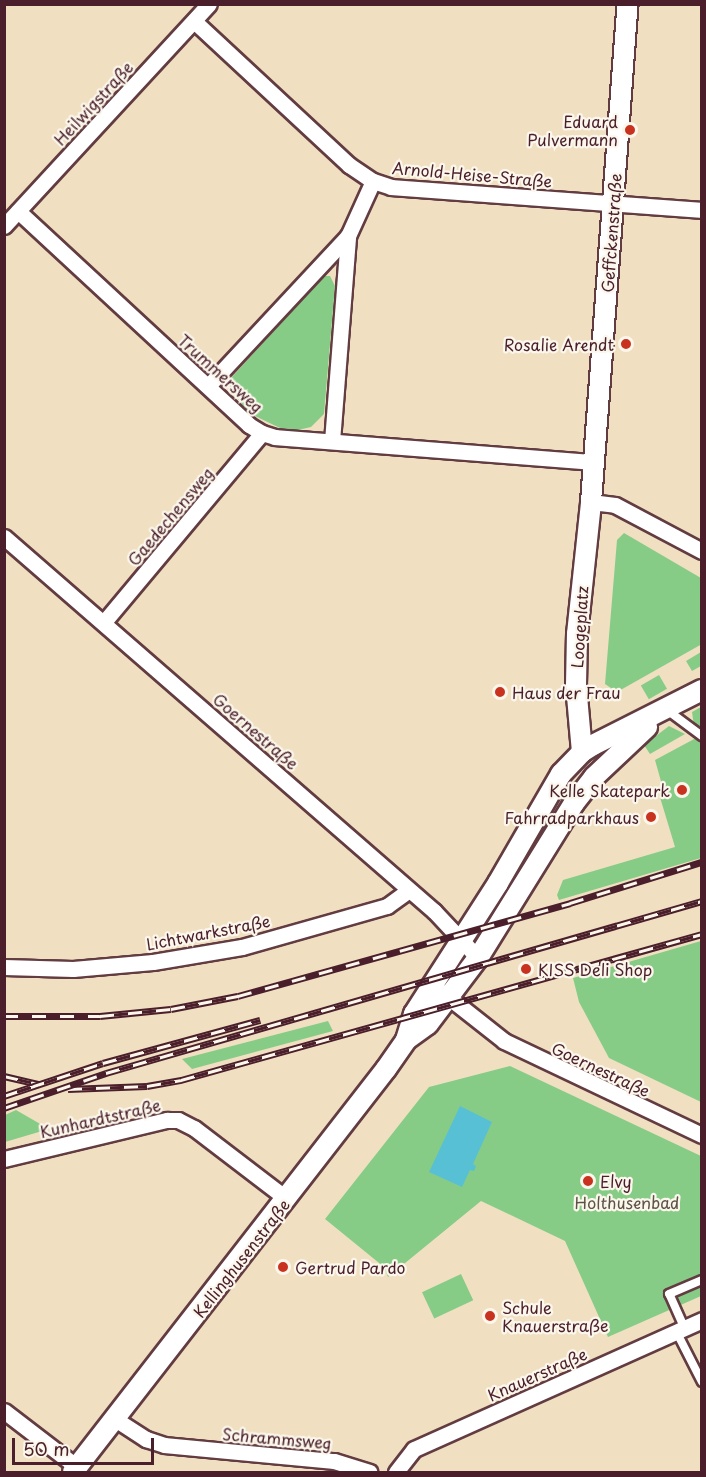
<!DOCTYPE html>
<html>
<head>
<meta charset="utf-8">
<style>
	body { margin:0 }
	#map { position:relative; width:706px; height:1477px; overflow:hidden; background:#f0e0c1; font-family:"Playpen Sans",sans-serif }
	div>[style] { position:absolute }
	.green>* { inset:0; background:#87cc86; transform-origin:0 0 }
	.water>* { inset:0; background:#58c0d5 }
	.roads { filter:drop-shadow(2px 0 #633c42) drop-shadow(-2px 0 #633c42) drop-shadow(0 2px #633c42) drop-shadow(0 -2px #633c42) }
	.service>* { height:8px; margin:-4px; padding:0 4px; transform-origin:4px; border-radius:4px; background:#fff }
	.minor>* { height:15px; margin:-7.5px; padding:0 7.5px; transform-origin:7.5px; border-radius:7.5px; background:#fff }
	.tertiary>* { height:20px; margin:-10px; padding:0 10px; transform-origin:10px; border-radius:10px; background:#fff }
	.rail>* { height:7px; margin-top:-3.5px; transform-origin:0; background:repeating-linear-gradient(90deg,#fbf7ec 0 14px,#4a1f2b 0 28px); box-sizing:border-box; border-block:2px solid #4a1f2b }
	.dots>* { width:16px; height:16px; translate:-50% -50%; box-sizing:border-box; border:3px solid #fbf7ec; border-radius:50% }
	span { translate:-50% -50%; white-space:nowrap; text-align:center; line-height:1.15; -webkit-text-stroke:4.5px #fbf7ec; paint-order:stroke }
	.street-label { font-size:16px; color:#4a1f2b }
	.poi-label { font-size:16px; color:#4a1f2b }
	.right { translate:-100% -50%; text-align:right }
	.left { translate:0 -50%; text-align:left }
	.park-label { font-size:16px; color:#5c5346 }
	.frame { position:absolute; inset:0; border:6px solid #4a1f2b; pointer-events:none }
	.scale { position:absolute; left:12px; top:1438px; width:142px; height:27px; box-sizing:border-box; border:3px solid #4a1f2b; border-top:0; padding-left:8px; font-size:18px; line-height:21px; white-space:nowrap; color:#4a1f2b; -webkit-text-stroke:4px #fbf7ec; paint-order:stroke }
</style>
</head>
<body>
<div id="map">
	<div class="green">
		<div style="clip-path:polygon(324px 276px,330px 276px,335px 286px,324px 414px,311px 427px,298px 430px,280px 428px,247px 412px,230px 387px,231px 378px)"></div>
		<div style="clip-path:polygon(624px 533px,701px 578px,702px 644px,617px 692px,605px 684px,617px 540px)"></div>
		<div style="clip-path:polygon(701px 652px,701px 666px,692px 671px,686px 661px)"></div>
		<div style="left:659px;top:675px;width:16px;height:21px;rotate:60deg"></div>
		<div style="clip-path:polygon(701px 707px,701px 727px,699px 728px,694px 726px,692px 712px)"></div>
		<div style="clip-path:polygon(669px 726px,685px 734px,650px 754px,644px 745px)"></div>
		<div style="clip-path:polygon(696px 738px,702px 742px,701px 858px,559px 900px,557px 895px,563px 880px,675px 847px,659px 794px,664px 792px,655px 760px)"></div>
		<div style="clip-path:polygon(701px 941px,702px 941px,701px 1102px,609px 1058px,579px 1002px,573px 978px)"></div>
		<div style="clip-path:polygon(328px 1021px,333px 1031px,192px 1069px,182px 1059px)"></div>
		<div style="clip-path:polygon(510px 1066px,701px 1156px,701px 1296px,608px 1337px,565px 1241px,481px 1201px,388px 1277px,384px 1267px,325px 1219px,429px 1087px)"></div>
		<div style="clip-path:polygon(16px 1110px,49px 1129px,5px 1142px,5px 1115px)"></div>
		<div style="left:461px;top:1274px;width:29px;height:43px;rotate:65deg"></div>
	</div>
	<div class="water">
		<div style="clip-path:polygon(460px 1106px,492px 1122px,473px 1164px,476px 1166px,474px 1171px,470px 1170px,462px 1187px,429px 1172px)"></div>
	</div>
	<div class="roads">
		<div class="service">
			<div style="left:667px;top:710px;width:44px;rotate:36.6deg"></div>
			<div style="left:684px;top:1327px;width:36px;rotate:-114deg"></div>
			<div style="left:669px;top:1294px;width:36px;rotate:-23deg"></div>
			<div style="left:676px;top:1331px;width:57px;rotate:63deg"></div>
		</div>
		<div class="minor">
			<div style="left:194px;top:21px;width:212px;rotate:42.9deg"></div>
			<div style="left:349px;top:165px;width:29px;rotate:34deg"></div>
			<div style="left:373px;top:181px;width:19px;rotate:18deg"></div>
			<div style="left:391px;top:187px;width:312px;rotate:4.2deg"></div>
			<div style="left:18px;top:211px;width:315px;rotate:42.8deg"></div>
			<div style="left:249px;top:425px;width:15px;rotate:32deg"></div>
			<div style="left:262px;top:433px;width:14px;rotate:17deg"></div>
			<div style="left:275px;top:437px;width:319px;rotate:4.5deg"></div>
			<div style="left:4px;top:226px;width:302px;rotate:-47.3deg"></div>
			<div style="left:208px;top:386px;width:205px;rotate:-47deg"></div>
			<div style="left:348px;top:236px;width:60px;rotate:-65.6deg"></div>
			<div style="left:332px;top:441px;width:206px;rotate:-85.5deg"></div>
			<div style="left:591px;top:502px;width:24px;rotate:7deg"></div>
			<div style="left:615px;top:505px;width:98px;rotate:27.9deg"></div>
			<div style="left:4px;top:537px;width:570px;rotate:41.02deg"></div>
			<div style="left:434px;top:911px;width:64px;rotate:46.9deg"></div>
			<div style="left:104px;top:622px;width:246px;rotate:-50.1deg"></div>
			<div style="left:4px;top:967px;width:69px;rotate:1.7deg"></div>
			<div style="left:73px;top:969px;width:80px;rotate:-5deg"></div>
			<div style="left:153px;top:962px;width:90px;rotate:-9.6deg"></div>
			<div style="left:242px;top:947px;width:151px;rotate:-15.8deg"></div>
			<div style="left:387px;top:906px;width:27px;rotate:-36deg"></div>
			<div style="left:442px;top:992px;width:79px;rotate:38.3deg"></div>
			<div style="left:504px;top:1041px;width:219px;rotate:25.4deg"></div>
			<div style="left:4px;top:1159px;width:168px;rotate:-13.5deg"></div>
			<div style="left:167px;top:1120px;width:11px"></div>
			<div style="left:178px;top:1120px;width:18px;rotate:27deg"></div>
			<div style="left:194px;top:1128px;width:117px;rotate:37.4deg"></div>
			<div style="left:4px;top:1411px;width:92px;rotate:37.5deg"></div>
			<div style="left:115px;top:1419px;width:37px;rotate:33deg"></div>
			<div style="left:146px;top:1439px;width:19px;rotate:18deg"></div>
			<div style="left:164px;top:1445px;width:171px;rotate:5.4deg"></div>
			<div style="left:334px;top:1461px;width:37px;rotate:17deg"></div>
			<div style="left:396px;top:1472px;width:29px;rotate:-52deg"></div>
			<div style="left:414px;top:1449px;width:316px;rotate:-24.1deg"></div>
		</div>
		<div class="tertiary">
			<div style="left:582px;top:752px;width:67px;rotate:-95.1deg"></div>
			<div style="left:576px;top:685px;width:51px;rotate:-88.9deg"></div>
			<div style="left:577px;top:634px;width:133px;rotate:-83.9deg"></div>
			<div style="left:591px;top:502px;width:499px;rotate:-85.8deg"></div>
			<div style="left:406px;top:1040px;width:27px;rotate:-36deg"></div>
			<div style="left:428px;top:1024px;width:83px;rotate:-52.9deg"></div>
			<div style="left:478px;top:958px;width:182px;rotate:-58.2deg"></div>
			<div style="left:574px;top:803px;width:33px;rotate:-52deg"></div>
			<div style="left:594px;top:777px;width:73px;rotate:-43.3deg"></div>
			<div style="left:73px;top:1472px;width:510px;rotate:-52.16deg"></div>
			<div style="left:386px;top:1069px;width:35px;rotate:-55deg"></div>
			<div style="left:406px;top:1040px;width:27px;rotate:-73deg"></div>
			<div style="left:414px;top:1014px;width:156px;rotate:-57.3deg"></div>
			<div style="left:498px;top:883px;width:126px;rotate:-60deg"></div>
			<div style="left:561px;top:774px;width:30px;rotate:-46deg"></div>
			<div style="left:582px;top:752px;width:13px;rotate:-32deg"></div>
			<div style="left:593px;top:745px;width:122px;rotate:-26.8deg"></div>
		</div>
	</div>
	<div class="rail">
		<div style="left:4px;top:1016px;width:96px"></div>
		<div style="left:100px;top:1016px;width:71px;rotate:-5.6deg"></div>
		<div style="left:171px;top:1009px;width:68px;rotate:-11deg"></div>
		<div style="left:238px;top:996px;width:345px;rotate:-15.6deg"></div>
		<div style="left:570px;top:903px;width:138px;rotate:-17.3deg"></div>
		<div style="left:4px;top:1076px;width:36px;rotate:13deg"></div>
		<div style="left:68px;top:1089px;width:79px;rotate:-2.2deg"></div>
		<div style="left:147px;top:1086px;width:35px;rotate:-10deg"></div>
		<div style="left:181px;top:1080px;width:541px;rotate:-15.65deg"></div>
		<div style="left:4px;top:1096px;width:104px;rotate:-18.4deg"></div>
		<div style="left:103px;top:1063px;width:163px;rotate:-15.3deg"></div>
		<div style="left:4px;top:1108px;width:108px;rotate:-18.9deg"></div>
		<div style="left:106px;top:1073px;width:620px;rotate:-16.1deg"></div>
	</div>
	<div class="dots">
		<div style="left:630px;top:130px;background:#c8321e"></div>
		<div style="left:626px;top:344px;background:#c8321e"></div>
		<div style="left:500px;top:692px;background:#c8321e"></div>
		<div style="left:682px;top:790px;background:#c8321e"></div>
		<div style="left:651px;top:817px;background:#c8321e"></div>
		<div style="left:526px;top:969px;background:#c8321e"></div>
		<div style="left:588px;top:1181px;background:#c8321e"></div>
		<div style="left:283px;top:1267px;background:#c8321e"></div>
		<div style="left:490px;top:1316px;background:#c8321e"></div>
	</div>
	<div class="street-label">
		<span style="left:93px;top:103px;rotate:-47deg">Heilwigstraße</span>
		<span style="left:472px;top:174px;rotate:5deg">Arnold-Heise-Straße</span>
		<span style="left:611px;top:233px;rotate:-86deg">Geffckenstraße</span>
		<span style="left:221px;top:373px;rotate:42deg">Trummersweg</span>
		<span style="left:170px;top:516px;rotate:-50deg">Gaedechensweg</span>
		<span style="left:579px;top:627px;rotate:-86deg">Loogeplatz</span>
		<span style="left:256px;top:731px;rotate:41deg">Goernestraße</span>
		<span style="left:208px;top:932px;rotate:-11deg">Lichtwarkstraße</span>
		<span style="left:601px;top:1069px;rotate:25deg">Goernestraße</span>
		<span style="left:100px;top:1118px;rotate:-13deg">Kunhardtstraße</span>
		<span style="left:241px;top:1258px;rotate:-52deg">Kellinghusenstraße</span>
		<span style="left:537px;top:1374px;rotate:-24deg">Knauerstraße</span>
		<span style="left:277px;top:1438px;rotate:5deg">Schrammsweg</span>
	</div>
	<div class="poi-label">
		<span class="right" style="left:618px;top:130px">Eduard<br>Pulvermann</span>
		<span class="right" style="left:614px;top:344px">Rosalie Arendt</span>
		<span class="left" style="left:512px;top:692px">Haus der Frau</span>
		<span class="right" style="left:670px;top:790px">Kelle Skatepark</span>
		<span class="right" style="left:639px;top:817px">Fahrradparkhaus</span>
		<span class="left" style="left:538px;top:969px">KISS Deli Shop</span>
		<span class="left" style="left:600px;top:1181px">Elvy</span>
		<span class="left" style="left:295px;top:1267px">Gertrud Pardo</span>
		<span class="left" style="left:502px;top:1316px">Schule<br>Knauerstraße</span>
	</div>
	<div class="park-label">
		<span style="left:627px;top:1202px">Holthusenbad</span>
	</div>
	<div class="frame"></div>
	<div class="scale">50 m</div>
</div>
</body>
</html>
